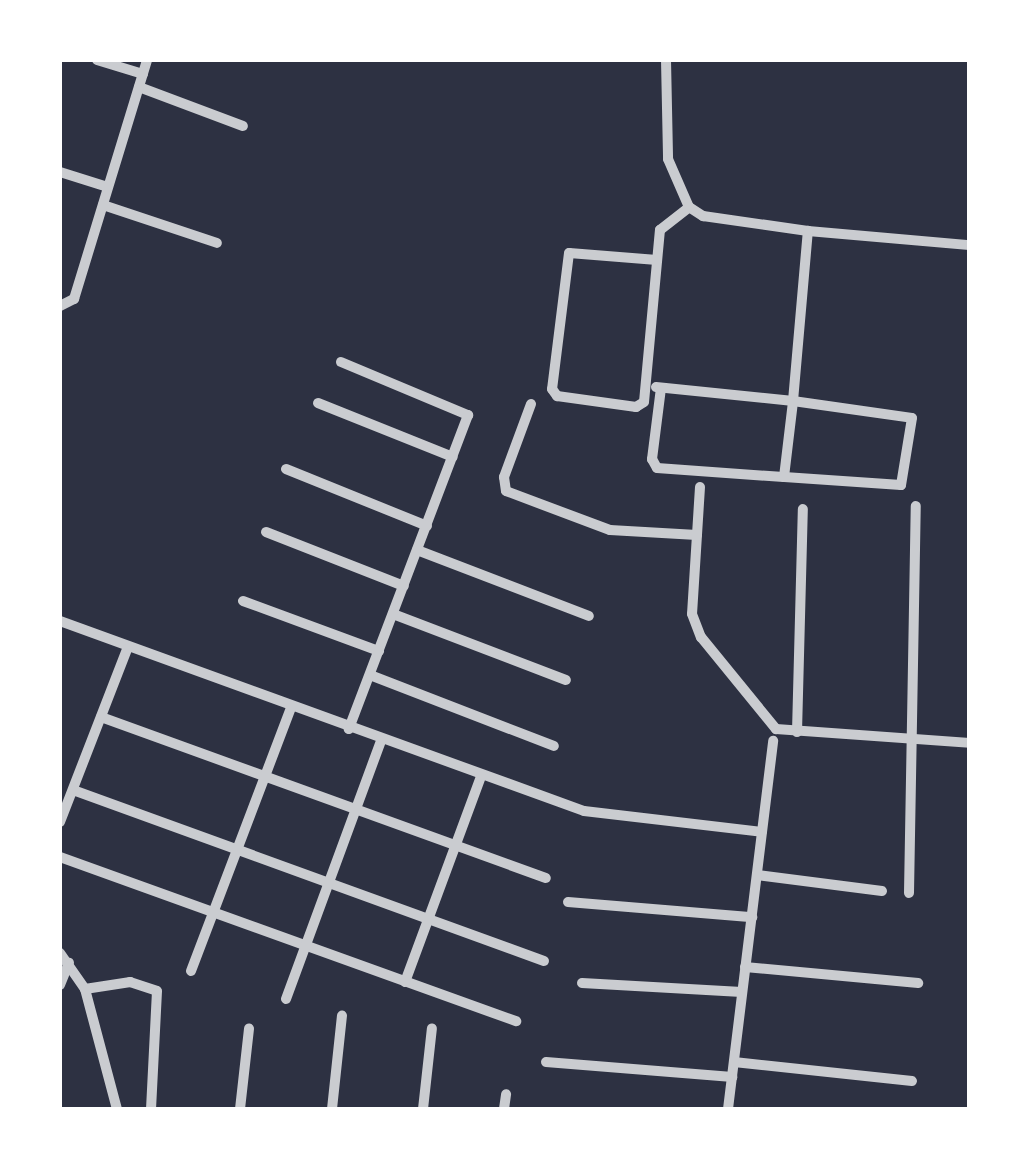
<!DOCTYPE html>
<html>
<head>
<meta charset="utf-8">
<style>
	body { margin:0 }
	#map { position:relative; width:1029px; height:1169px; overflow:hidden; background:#2d3142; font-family:"Space Grotesk",sans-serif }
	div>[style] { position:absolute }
	.minor>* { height:10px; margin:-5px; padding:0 5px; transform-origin:5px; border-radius:5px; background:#caccd0 }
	span { translate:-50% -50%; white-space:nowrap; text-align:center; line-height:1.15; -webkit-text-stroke:10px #fff; paint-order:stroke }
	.frame { position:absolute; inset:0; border:62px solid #fff; pointer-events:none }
</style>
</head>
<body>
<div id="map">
	<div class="minor">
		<div style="left:97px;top:60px;width:48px;rotate:16.9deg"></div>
		<div style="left:666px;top:60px;width:99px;rotate:88.8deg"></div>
		<div style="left:668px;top:159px;width:52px;rotate:66.4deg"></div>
		<div style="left:139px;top:87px;width:111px;rotate:20.6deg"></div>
		<div style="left:60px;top:172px;width:50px;rotate:17.4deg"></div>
		<div style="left:103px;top:205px;width:120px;rotate:18.4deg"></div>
		<div style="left:657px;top:260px;width:88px;rotate:-175.5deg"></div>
		<div style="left:569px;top:253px;width:137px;rotate:97.1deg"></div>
		<div style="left:552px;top:389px;width:9px;rotate:54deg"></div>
		<div style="left:557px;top:396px;width:80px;rotate:7.9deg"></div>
		<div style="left:636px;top:407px;width:9px;rotate:-32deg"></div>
		<div style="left:644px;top:402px;width:173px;rotate:-84.7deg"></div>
		<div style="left:660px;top:230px;width:37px;rotate:-38deg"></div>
		<div style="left:689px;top:207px;width:17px;rotate:33deg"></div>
		<div style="left:703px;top:216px;width:106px;rotate:8.1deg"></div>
		<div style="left:808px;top:231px;width:162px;rotate:5deg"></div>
		<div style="left:60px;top:306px;width:16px;rotate:-27deg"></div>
		<div style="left:74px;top:299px;width:250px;rotate:-73deg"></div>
		<div style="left:341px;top:362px;width:138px;rotate:22.7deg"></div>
		<div style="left:468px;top:415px;width:336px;rotate:110.8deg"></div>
		<div style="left:656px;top:387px;width:138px;rotate:5.8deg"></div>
		<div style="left:793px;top:401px;width:171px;rotate:-85deg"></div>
		<div style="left:661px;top:388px;width:72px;rotate:97.2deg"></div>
		<div style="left:652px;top:459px;width:10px;rotate:61deg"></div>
		<div style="left:657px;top:468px;width:127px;rotate:4.1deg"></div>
		<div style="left:784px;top:477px;width:77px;rotate:-83.2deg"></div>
		<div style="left:793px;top:401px;width:120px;rotate:8.1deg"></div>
		<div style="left:912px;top:418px;width:68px;rotate:99.3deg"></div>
		<div style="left:901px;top:485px;width:117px;rotate:-176.1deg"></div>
		<div style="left:318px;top:403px;width:145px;rotate:21.8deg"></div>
		<div style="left:531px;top:404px;width:78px;rotate:110.3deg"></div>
		<div style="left:504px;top:477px;width:14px;rotate:82deg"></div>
		<div style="left:506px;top:491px;width:111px;rotate:20.6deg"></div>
		<div style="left:610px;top:530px;width:87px;rotate:3.3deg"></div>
		<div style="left:286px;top:469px;width:152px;rotate:22deg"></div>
		<div style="left:700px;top:487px;width:127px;rotate:93.6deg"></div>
		<div style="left:692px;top:614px;width:25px;rotate:69deg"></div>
		<div style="left:701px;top:637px;width:119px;rotate:50.8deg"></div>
		<div style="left:776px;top:729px;width:194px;rotate:4.1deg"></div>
		<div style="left:266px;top:532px;width:148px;rotate:21.4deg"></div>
		<div style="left:417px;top:550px;width:184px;rotate:21deg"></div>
		<div style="left:243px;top:601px;width:145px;rotate:20.2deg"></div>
		<div style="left:393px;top:614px;width:185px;rotate:20.9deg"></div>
		<div style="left:60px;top:621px;width:557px;rotate:19.93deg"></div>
		<div style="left:584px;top:811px;width:179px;rotate:6.7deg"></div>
		<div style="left:370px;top:675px;width:197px;rotate:21.1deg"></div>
		<div style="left:101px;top:717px;width:473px;rotate:19.9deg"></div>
		<div style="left:797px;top:732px;width:223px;rotate:-88.5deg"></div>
		<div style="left:73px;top:790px;width:501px;rotate:19.95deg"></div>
		<div style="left:60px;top:822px;width:186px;rotate:-68.8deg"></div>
		<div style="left:60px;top:857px;width:485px;rotate:19.8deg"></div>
		<div style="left:757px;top:875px;width:126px;rotate:7.3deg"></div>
		<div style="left:909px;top:893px;width:387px;rotate:-89deg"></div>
		<div style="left:568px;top:902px;width:185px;rotate:4.7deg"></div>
		<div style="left:60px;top:953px;width:44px;rotate:55.2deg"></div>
		<div style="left:85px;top:989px;width:124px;rotate:75.1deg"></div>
		<div style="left:745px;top:967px;width:174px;rotate:5.3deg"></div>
		<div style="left:191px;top:971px;width:281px;rotate:-69.2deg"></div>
		<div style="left:405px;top:982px;width:219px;rotate:-69.7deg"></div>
		<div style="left:582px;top:983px;width:160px;rotate:3.2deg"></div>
		<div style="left:60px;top:985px;width:24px;rotate:-68deg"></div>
		<div style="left:85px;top:989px;width:46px;rotate:-8.8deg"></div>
		<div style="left:130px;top:982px;width:28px;rotate:18deg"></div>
		<div style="left:157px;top:991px;width:118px;rotate:92.9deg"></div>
		<div style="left:286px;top:999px;width:275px;rotate:-69.8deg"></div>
		<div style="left:546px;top:1062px;width:187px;rotate:4.6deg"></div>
		<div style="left:734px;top:1062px;width:179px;rotate:6.1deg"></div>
		<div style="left:240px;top:1109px;width:81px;rotate:-83.6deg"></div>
		<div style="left:332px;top:1109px;width:94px;rotate:-83.9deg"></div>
		<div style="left:423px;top:1109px;width:81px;rotate:-83.7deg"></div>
		<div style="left:504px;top:1109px;width:15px;rotate:-82deg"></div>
		<div style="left:728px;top:1109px;width:371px;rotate:-83deg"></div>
	</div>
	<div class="frame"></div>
</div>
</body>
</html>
